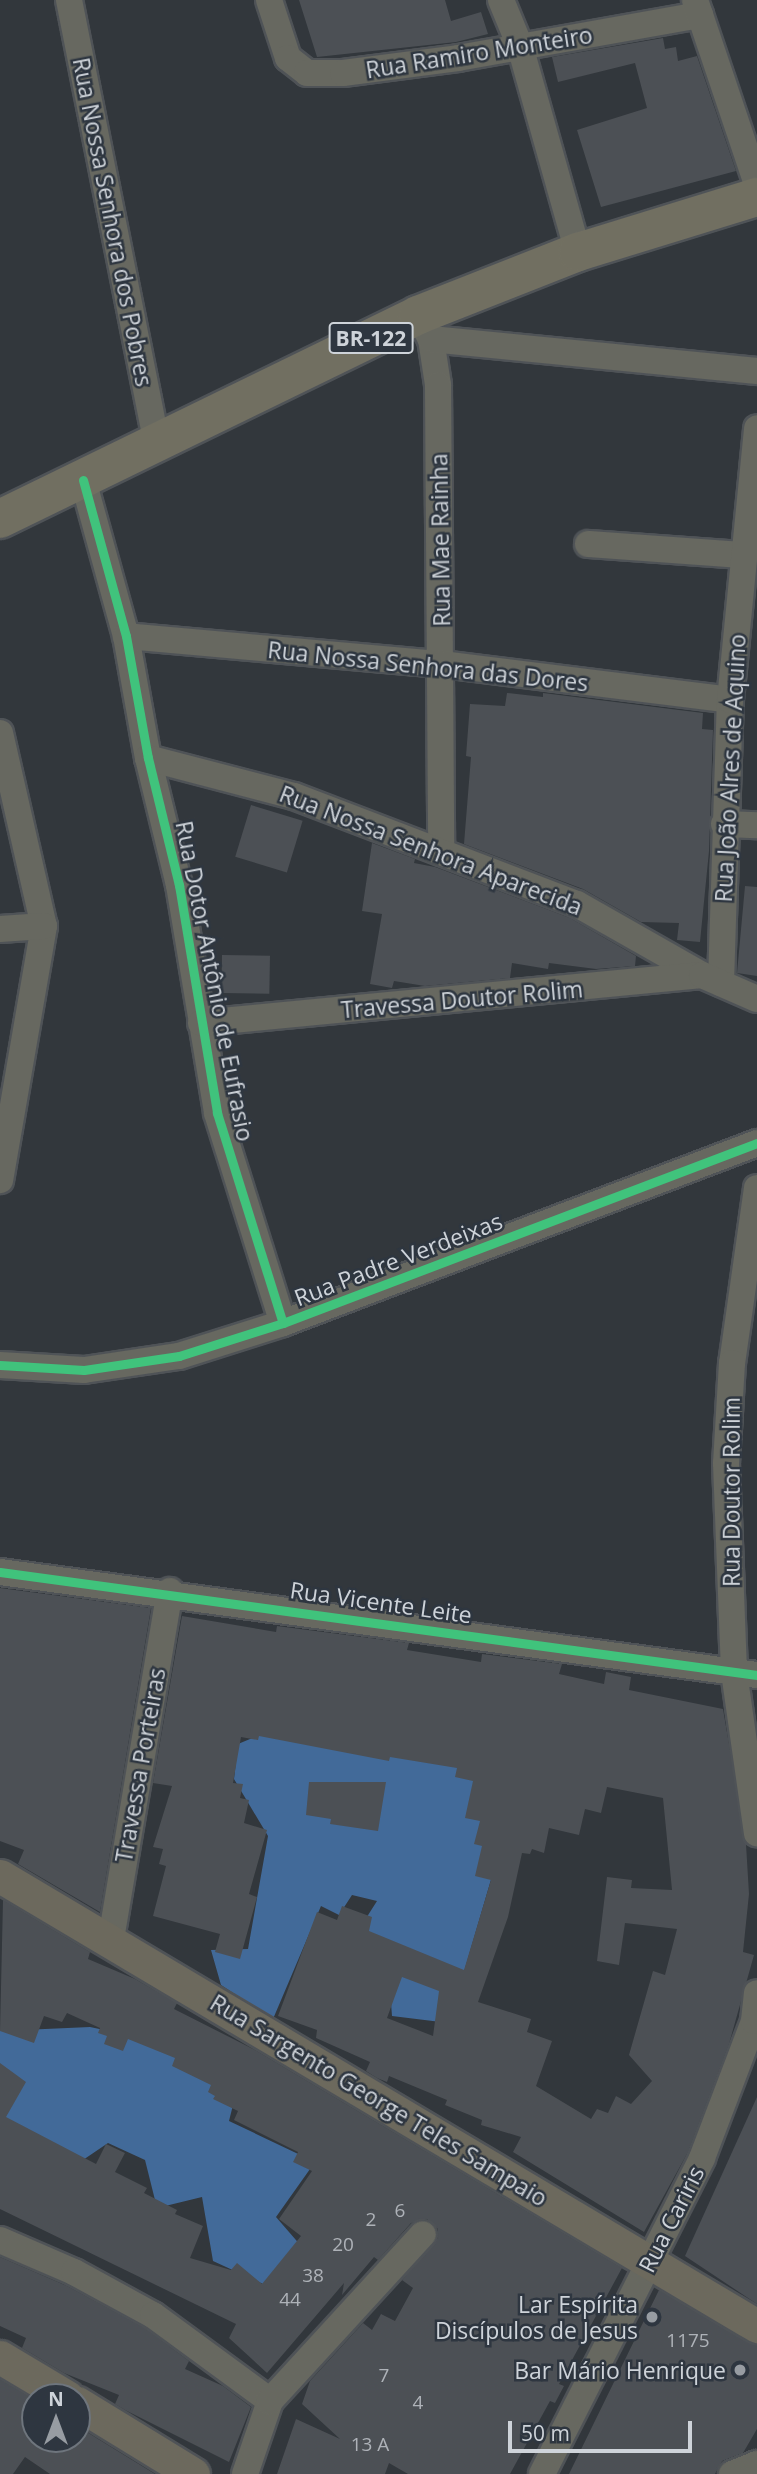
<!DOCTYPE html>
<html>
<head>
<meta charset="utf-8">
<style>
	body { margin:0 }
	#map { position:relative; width:757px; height:2474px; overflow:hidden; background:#32373c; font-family:"Open Sans",sans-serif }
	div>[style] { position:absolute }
	.forest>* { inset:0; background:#426a99 }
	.building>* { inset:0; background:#4c5055; transform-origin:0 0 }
	.roads { filter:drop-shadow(2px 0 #4f5357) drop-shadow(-2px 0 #4f5357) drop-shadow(0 2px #4f5357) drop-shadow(0 -2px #4f5357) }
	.minor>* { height:26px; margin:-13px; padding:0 13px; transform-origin:13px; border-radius:13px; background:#676860 }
	.major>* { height:33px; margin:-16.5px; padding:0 16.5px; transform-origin:16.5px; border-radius:16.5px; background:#6c695d }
	.highway>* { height:38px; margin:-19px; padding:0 19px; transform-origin:19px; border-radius:19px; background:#716f61 }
	.cycleway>* { height:9px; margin:-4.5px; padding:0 4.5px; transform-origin:4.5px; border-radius:4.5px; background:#40c37c }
	.dots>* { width:19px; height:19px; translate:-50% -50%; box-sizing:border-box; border:4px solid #2e3640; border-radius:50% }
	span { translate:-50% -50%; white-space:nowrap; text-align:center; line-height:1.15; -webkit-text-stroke:5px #2e3640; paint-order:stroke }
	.number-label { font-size:19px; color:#aeb2b8 }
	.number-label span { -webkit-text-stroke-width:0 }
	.shield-label span { padding:2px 5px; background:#2e3640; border:2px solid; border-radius:5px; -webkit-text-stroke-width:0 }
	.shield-label { font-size:21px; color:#ced3d9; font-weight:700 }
	.street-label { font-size:23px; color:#ced3d9 }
	.poi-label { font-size:23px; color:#ced3d9 }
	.right { translate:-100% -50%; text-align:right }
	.north { position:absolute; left:21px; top:2383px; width:70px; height:70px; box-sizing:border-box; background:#2e3640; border:2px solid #6e757d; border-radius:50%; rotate:0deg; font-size:19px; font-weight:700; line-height:28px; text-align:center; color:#ced3d9 }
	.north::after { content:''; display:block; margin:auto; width:24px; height:32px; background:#979ca2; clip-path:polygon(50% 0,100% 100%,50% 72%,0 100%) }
	.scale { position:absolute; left:508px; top:2421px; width:184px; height:32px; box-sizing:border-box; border:4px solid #ced3d9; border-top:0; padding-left:9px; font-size:21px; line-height:24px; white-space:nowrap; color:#ced3d9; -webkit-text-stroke:5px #2e3640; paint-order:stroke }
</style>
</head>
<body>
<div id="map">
	<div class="forest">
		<div style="clip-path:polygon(293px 1721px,487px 1771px,502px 1842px,449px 2023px,392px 2016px,389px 1977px,356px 1934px,377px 1901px,352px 1895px,339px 1915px,321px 1906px,273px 2019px,221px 1985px,211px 1950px,248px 1949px,268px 1836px,234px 1779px,238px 1744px)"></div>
		<div style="clip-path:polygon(90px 2027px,204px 2051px,236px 2093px,229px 2121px,315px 2162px,276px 2217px,302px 2247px,276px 2290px,213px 2261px,202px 2197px,157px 2208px,145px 2160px,108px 2143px,80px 2162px,0 2153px,0 2031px)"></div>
	</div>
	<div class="building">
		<div style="clip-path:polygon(299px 0,445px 0,451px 21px,481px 12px,488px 34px,456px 42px,317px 57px)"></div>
		<div style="clip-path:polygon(663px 38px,665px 49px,676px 47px,678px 61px,697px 56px,736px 171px,601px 207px,577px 130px,647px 108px,635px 63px,558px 82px,552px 57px)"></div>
		<div style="clip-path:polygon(507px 693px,543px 697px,543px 693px,703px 713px,702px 729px,713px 730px,709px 851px,700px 942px,677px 940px,679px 923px,641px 922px,583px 889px,464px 844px,471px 757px,466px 756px,470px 704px,505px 706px)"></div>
		<div style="left:251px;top:805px;width:54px;height:54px;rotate:17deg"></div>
		<div style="clip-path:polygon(372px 843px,415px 859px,414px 863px,435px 867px,570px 918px,636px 956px,635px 966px,596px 969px,549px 963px,548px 969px,512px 963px,510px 978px,425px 986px,394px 981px,392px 988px,370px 984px,382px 914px,362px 911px)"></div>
		<div style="clip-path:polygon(745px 886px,757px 887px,757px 976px,737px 973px)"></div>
		<div style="left:222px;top:955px;width:48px;height:38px;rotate:1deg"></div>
		<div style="clip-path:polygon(0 1588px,151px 1608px,100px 1912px,18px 1864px,24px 1850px,0 1841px)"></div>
		<div style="clip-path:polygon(evenodd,182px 1616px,276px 1632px,277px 1626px,409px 1643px,407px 1650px,481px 1662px,482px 1654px,562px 1664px,559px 1674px,604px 1684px,606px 1672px,631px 1677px,629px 1690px,723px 1709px,746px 1844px,749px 1894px,743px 1952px,754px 1955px,729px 2044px,688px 2152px,644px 2232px,513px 2152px,521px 2137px,481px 2125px,482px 2120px,445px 2105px,447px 2100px,389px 2076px,387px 2082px,377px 2078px,366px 2071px,370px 2062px,316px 2038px,317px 2030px,278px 2016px,317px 1912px,337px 1920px,342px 1906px,372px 1917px,369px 1931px,464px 1970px,491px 1880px,475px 1876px,482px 1846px,474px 1844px,480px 1821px,465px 1818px,473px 1781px,455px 1777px,457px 1768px,390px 1757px,389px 1761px,259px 1736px,258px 1740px,241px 1737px,233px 1783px,243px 1784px,240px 1798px,249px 1800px,244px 1823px,267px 1830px,249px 1894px,257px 1897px,240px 1959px,215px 1952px,220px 1934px,153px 1916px,166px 1866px,159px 1864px,163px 1849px,153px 1847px,172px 1786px,153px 1783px,182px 1616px,607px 1787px,663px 1798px,672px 1890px,631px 1888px,632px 1880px,607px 1877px,597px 1961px,619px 1965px,625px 1923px,677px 1929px,665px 1975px,653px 1971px,629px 2055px,652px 2081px,631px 2104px,616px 2096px,608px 2113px,597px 2109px,591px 2119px,536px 2086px,552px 2041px,527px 2032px,531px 2019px,478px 2002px,508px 1917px,522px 1853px,530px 1854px,532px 1849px,544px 1853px,549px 1828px,579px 1835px,585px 1809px,601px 1813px,607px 1787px,182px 1616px,402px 1977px,439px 1991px,433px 2036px,387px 2018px,402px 1977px)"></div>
		<div style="clip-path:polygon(309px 1782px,386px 1782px,378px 1831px,330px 1824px,331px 1819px,306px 1815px)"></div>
		<div style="clip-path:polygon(3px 1900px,90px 1952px,88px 1959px,135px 1979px,177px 2003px,174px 2009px,255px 2050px,622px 2268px,559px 2384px,564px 2386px,555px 2403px,550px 2401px,510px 2474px,408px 2474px,389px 2463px,385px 2474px,277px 2474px,296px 2419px,340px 2439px,302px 2404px,310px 2381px,363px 2323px,372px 2330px,381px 2314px,395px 2321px,413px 2288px,402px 2280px,438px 2238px,438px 2229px,427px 2219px,411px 2223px,378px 2260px,374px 2257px,342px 2295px,344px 2283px,267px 2373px,229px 2338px,236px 2324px,0 2209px,0 2063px,26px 2082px,6px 2117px,96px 2164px,106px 2144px,125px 2153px,115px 2172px,147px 2188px,144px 2193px,177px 2210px,175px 2214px,203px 2226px,190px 2258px,231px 2270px,237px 2263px,262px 2284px,301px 2236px,279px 2219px,312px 2171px,293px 2162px,298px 2152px,234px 2120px,238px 2111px,213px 2099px,215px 2096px,208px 2092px,211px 2085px,172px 2066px,175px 2058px,128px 2039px,123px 2051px,104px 2044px,107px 2036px,98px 2033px,100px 2028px,67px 2013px,62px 2022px,44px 2016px,34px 2043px,0 2031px)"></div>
		<div style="clip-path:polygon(757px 2097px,757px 2304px,685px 2256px)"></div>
		<div style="clip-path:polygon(0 2257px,67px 2286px,145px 2328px,189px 2361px,185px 2369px,223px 2386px,251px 2407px,229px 2462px,125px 2410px,115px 2404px,119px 2395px,64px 2373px,22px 2348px,26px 2338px,0 2326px)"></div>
		<div style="clip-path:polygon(659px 2290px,757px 2345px,757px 2429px,743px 2453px,722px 2461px,715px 2474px,569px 2474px)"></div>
		<div style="clip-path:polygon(0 2379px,35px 2400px,35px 2439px,77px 2439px,77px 2426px,155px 2474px,50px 2474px,25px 2457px,13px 2474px,0 2474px)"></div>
	</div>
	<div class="roads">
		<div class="minor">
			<div style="left:69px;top:0;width:453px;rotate:78.8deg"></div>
			<div style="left:269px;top:0;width:61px;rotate:71.9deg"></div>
			<div style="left:288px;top:58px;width:24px;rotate:38deg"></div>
			<div style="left:307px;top:73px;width:36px"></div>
			<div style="left:343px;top:73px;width:116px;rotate:-7.4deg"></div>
			<div style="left:458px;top:58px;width:246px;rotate:-10.1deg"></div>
			<div style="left:501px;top:0;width:50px;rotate:67.6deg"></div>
			<div style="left:520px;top:46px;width:214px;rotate:74.3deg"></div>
			<div style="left:695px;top:0;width:194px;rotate:71.4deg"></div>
			<div style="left:418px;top:315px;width:27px;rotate:62deg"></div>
			<div style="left:431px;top:339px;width:47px;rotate:81.3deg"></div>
			<div style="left:438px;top:385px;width:467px;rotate:89.6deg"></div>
			<div style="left:431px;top:339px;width:328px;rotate:5.6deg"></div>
			<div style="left:83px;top:480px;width:162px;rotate:74.6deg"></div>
			<div style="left:126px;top:636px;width:124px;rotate:79.8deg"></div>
			<div style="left:148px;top:758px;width:131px;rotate:76.3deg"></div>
			<div style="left:179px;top:885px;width:231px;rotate:80.5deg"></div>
			<div style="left:217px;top:1113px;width:220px;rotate:72.6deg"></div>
			<div style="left:588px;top:544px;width:155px;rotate:4.1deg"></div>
			<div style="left:126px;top:636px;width:317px;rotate:5.1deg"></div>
			<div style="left:442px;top:664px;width:290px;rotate:7.1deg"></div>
			<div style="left:0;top:733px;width:198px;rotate:77.2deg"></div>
			<div style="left:44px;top:926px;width:258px;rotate:99.8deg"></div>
			<div style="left:148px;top:758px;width:151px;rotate:14.6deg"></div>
			<div style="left:294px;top:796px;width:303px;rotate:20.9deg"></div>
			<div style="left:577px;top:904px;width:144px;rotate:29.6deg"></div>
			<div style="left:724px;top:824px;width:33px;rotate:2deg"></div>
			<div style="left:0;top:929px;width:44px;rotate:-3.9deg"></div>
			<div style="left:721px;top:983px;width:283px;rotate:-88.2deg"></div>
			<div style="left:730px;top:700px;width:273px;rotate:-84.3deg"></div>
			<div style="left:201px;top:1023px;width:503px;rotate:-5.47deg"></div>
			<div style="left:702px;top:975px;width:60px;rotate:23.6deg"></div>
			<div style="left:757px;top:1188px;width:177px;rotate:98.1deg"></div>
			<div style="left:732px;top:1363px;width:100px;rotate:93.4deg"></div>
			<div style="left:726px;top:1463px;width:209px;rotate:87.8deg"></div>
			<div style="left:734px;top:1672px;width:163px;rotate:81.9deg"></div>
			<div style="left:0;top:1365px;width:84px;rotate:3.4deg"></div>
			<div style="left:84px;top:1370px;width:96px;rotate:-8.4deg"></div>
			<div style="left:179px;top:1356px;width:109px;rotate:-17.6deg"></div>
			<div style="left:283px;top:1323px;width:507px;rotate:-20.79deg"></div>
			<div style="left:0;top:1572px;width:764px;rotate:7.75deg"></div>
			<div style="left:111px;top:1939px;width:353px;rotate:-80.4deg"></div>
			<div style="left:0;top:2240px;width:81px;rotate:23.4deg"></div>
			<div style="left:74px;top:2272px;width:90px;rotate:28.6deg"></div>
			<div style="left:153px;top:2315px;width:145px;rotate:36.3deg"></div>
			<div style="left:245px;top:2474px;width:77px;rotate:-71.1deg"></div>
			<div style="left:270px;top:2401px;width:226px;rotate:-47.5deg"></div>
			<div style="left:542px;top:2474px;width:354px;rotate:-63.1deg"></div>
			<div style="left:702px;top:2158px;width:147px;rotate:-69.2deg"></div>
			<div style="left:754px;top:2021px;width:28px;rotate:-84deg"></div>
			<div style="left:732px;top:2474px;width:27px;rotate:-22deg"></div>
		</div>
		<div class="major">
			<div style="left:0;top:1876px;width:881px;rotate:30.73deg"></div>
			<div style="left:0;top:2357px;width:78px;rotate:30.8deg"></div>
			<div style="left:77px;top:2403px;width:136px;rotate:31.5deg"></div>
		</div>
		<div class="highway">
			<div style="left:0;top:519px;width:465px;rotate:-26deg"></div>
			<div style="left:418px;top:315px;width:172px;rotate:-21.5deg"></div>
			<div style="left:578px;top:252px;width:187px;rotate:-17.1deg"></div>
		</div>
	</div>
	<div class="cycleway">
		<div style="left:83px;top:480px;width:162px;rotate:74.6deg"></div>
		<div style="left:126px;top:636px;width:124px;rotate:79.8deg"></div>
		<div style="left:148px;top:758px;width:131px;rotate:76.3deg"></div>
		<div style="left:179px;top:885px;width:231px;rotate:80.5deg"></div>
		<div style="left:217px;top:1113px;width:220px;rotate:72.6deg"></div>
		<div style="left:0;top:1365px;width:84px;rotate:3.4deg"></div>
		<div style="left:84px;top:1370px;width:96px;rotate:-8.4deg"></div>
		<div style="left:179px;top:1356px;width:109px;rotate:-17.6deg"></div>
		<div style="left:283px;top:1323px;width:507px;rotate:-20.79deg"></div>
		<div style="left:0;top:1572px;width:764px;rotate:7.75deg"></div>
	</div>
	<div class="dots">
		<div style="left:652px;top:2317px;background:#979ca2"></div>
		<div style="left:740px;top:2370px;background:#979ca2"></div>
	</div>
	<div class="number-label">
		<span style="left:400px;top:2211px">6</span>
		<span style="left:371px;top:2220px">2</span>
		<span style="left:343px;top:2245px">20</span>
		<span style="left:313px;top:2276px">38</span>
		<span style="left:290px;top:2300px">44</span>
		<span style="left:688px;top:2341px">1175</span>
		<span style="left:384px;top:2376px">7</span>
		<span style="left:418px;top:2403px">4</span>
		<span style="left:370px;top:2445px">13 A</span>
	</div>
	<div class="shield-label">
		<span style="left:371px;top:338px">BR-122</span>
	</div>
	<div class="street-label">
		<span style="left:479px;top:52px;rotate:-9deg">Rua Ramiro Monteiro</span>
		<span style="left:113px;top:222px;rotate:79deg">Rua Nossa Senhora dos Pobres</span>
		<span style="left:440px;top:540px;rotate:-91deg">Rua Mae Rainha</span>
		<span style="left:428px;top:666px;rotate:6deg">Rua Nossa Senhora das Dores</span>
		<span style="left:730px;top:768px;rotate:-87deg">Rua João Alres de Aquino</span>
		<span style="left:431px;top:850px;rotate:21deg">Rua Nossa Senhora Aparecida</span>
		<span style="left:215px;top:981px;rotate:79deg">Rua Dotor Antônio de Eufrasio</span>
		<span style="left:462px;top:999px;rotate:-5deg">Travessa Doutor Rolim</span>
		<span style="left:398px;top:1259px;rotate:-21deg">Rua Padre Verdeixas</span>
		<span style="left:731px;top:1492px;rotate:-90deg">Rua Doutor Rolim</span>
		<span style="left:381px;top:1602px;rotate:8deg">Rua Vicente Leite</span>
		<span style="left:140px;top:1765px;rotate:-80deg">Travessa Porteiras</span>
		<span style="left:379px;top:2100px;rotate:31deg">Rua Sargento George Teles Sampaio</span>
		<span style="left:671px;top:2219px;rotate:-63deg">Rua Cariris</span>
	</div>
	<div class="poi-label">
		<span class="right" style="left:638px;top:2317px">Lar Espírita<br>Discípulos de Jesus</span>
		<span class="right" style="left:726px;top:2370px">Bar Mário Henrique</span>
	</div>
	<div class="north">N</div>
	<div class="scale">50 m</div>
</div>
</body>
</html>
